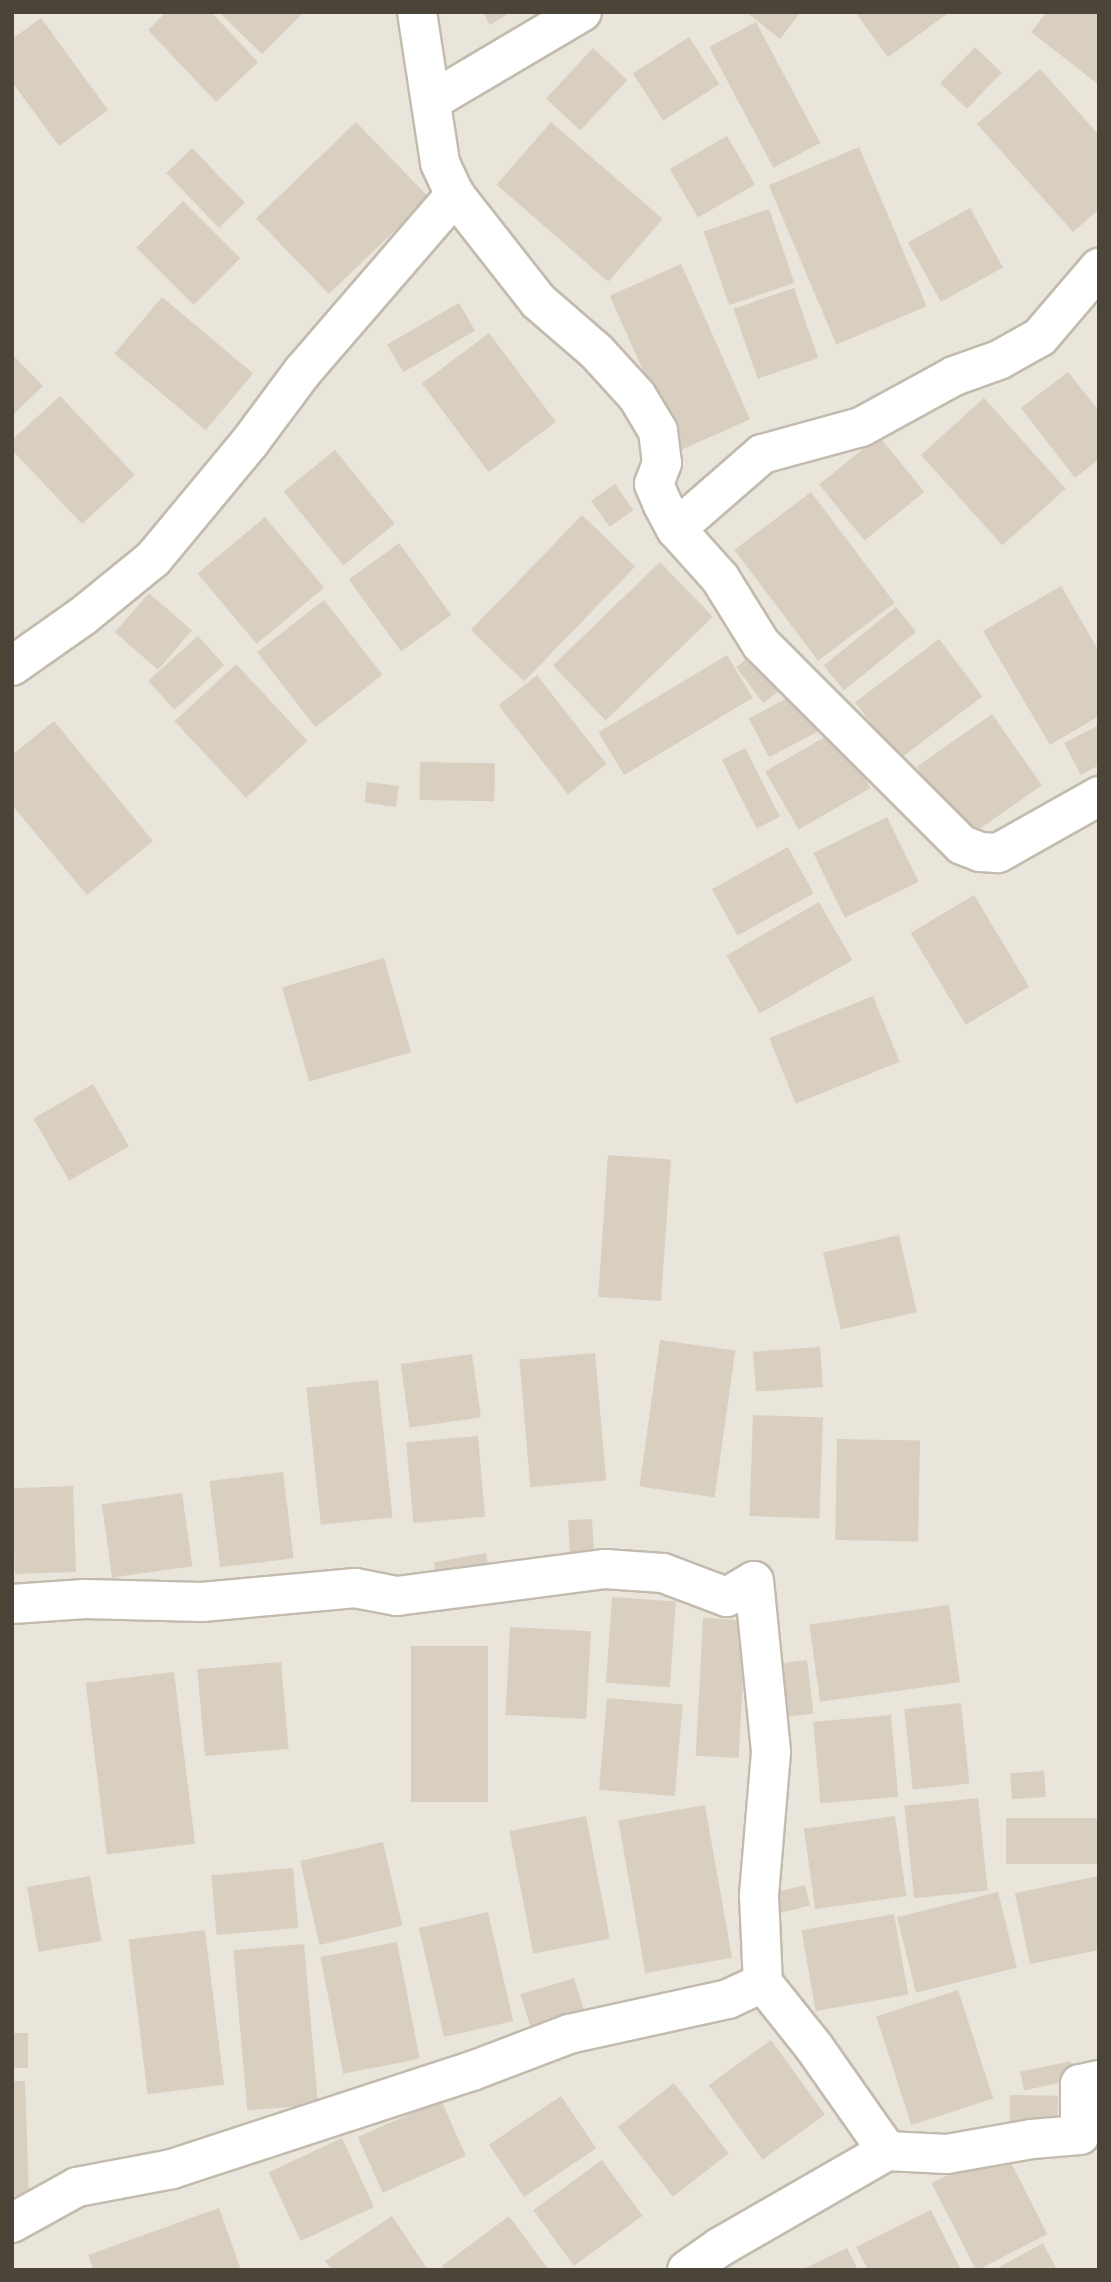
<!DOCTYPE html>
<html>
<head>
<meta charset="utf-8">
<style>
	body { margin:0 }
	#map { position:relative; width:1111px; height:2282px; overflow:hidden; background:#f6f3ec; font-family:"Fira Sans Condensed",sans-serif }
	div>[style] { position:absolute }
	.residential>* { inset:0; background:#eae5da; transform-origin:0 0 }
	.building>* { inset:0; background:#d8cfc1; transform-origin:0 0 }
	.roads { filter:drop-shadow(2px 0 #c2bbae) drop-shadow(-2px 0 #c2bbae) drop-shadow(0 2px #c2bbae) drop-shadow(0 -2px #c2bbae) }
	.minor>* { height:38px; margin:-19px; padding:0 19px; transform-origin:19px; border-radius:19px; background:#fff }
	span { translate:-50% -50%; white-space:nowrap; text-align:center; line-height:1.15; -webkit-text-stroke:5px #fff; paint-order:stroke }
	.frame { position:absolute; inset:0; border:14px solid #4b4439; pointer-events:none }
</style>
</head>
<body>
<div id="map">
	<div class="residential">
		<div style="left:12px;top:12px;width:1087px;height:2258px"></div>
	</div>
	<div class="building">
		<div style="clip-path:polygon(166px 12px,211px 12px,258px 62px,216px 102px,148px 30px)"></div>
		<div style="clip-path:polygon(219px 12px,304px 12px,262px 54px)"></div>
		<div style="clip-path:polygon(483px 12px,511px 12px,490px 25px)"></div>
		<div style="clip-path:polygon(746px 12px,801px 12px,780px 39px)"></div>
		<div style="clip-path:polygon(855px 12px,950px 12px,888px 57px)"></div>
		<div style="clip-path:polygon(1047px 12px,1099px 12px,1099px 85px,1031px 32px)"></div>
		<div style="clip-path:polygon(41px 18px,108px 110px,59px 146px,12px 82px,12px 39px)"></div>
		<div style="left:756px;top:22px;width:137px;height:53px;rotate:62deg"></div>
		<div style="left:689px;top:37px;width:56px;height:67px;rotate:57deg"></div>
		<div style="left:975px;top:47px;width:37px;height:50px;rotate:44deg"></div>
		<div style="left:593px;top:48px;width:47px;height:69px;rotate:43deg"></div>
		<div style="clip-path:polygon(1040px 69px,1099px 135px,1099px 209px,1073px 232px,977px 124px)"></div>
		<div style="left:356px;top:122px;width:105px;height:139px;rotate:46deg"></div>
		<div style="left:551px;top:122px;width:148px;height:83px;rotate:41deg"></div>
		<div style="left:727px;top:136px;width:56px;height:66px;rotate:60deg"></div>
		<div style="left:859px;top:147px;width:173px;height:98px;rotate:67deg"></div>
		<div style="left:192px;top:148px;width:76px;height:36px;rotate:46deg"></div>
		<div style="left:183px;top:201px;width:81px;height:66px;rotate:45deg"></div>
		<div style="left:970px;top:208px;width:68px;height:71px;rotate:61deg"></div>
		<div style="left:769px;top:209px;width:78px;height:69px;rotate:71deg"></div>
		<div style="left:681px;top:264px;width:170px;height:78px;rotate:66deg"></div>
		<div style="left:794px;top:288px;width:74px;height:64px;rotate:71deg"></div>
		<div style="left:162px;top:297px;width:119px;height:74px;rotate:40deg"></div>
		<div style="left:459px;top:303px;width:32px;height:83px;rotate:60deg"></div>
		<div style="left:489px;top:333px;width:111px;height:84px;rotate:53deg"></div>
		<div style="clip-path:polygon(12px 354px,43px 386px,12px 416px)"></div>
		<div style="clip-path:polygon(1068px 372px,1099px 411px,1099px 459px,1075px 478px,1021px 408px)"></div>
		<div style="clip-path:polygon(60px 396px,135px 475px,82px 524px,12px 450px,12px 440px)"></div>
		<div style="left:984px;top:398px;width:122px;height:85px;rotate:48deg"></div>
		<div style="left:879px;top:436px;width:72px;height:77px;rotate:51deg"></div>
		<div style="left:335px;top:450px;width:95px;height:66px;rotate:51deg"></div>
		<div style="left:615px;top:484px;width:32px;height:29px;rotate:55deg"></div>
		<div style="left:811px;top:492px;width:139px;height:96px;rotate:53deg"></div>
		<div style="left:582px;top:515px;width:74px;height:160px;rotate:44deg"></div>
		<div style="left:265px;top:517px;width:92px;height:88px;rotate:50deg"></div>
		<div style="left:399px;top:543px;width:89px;height:62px;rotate:54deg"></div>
		<div style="left:660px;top:562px;width:76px;height:149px;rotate:46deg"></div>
		<div style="clip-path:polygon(1061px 586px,1099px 651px,1099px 716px,1050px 745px,983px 631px)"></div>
		<div style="left:149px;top:593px;width:57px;height:52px;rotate:41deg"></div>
		<div style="left:324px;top:600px;width:95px;height:85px;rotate:52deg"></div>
		<div style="left:896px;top:607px;width:32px;height:93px;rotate:51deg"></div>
		<div style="left:198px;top:636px;width:39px;height:67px;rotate:48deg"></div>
		<div style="left:939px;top:639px;width:72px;height:105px;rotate:53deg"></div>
		<div style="left:760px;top:649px;width:45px;height:30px;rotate:53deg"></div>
		<div style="left:727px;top:655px;width:50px;height:150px;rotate:59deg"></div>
		<div style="left:236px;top:664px;width:105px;height:84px;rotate:47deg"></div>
		<div style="left:537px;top:675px;width:113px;height:49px;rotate:52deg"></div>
		<div style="left:806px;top:688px;width:44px;height:65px;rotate:62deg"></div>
		<div style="left:992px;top:714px;width:87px;height:92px;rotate:55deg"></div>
		<div style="clip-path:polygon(54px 721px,153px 841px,87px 895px,12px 805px,12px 755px)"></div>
		<div style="clip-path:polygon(1099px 725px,1099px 765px,1081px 775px,1064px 743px)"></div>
		<div style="left:837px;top:730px;width:67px;height:83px;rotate:60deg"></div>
		<div style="left:745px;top:748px;width:77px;height:26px;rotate:63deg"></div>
		<div style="left:420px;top:762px;width:75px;height:38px;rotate:1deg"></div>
		<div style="left:367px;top:782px;width:32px;height:21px;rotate:7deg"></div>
		<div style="left:887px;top:817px;width:72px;height:82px;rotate:64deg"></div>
		<div style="left:788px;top:847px;width:53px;height:87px;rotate:61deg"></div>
		<div style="left:974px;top:895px;width:107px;height:74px;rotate:59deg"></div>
		<div style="left:819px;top:902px;width:67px;height:107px;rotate:60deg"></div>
		<div style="left:384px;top:958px;width:98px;height:106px;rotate:74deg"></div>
		<div style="left:873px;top:996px;width:71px;height:112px;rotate:68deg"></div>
		<div style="left:93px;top:1084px;width:72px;height:69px;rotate:60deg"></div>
		<div style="left:608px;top:1155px;width:63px;height:142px;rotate:4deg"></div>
		<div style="left:899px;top:1235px;width:79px;height:78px;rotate:77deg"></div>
		<div style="left:660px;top:1340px;width:76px;height:148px;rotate:8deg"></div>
		<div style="left:820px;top:1347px;width:40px;height:67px;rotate:86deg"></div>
		<div style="left:595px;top:1353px;width:128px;height:76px;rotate:85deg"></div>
		<div style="left:472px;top:1354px;width:64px;height:72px;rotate:82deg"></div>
		<div style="left:378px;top:1380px;width:138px;height:72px;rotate:84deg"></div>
		<div style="left:753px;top:1415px;width:70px;height:101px;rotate:2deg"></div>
		<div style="left:478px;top:1436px;width:81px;height:72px;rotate:85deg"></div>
		<div style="left:837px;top:1439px;width:83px;height:101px;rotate:1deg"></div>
		<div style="left:283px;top:1472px;width:87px;height:74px;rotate:83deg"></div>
		<div style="left:73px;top:1486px;width:86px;height:61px;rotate:88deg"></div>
		<div style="left:182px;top:1493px;width:74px;height:81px;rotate:82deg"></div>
		<div style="left:592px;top:1519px;width:39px;height:24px;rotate:87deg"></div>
		<div style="left:486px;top:1553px;width:23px;height:53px;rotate:80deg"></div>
		<div style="left:612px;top:1597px;width:64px;height:86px;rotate:4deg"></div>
		<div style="left:949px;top:1605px;width:78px;height:141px;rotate:82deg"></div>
		<div style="left:703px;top:1618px;width:43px;height:138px;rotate:3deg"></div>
		<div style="left:510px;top:1627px;width:81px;height:88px;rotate:3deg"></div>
		<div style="left:411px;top:1646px;width:77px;height:156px"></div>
		<div style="left:807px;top:1660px;width:54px;height:34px;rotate:83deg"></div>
		<div style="left:281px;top:1662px;width:87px;height:84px;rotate:85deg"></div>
		<div style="left:174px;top:1672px;width:173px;height:89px;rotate:83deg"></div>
		<div style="left:607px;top:1698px;width:76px;height:92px;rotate:5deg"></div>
		<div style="left:961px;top:1703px;width:81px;height:57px;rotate:84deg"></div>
		<div style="left:891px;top:1715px;width:82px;height:78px;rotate:85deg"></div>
		<div style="left:1044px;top:1771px;width:26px;height:34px;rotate:86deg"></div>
		<div style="left:978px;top:1798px;width:93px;height:74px;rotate:84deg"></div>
		<div style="left:705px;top:1805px;width:155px;height:88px;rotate:80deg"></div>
		<div style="left:586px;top:1816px;width:125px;height:78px;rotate:79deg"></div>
		<div style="left:895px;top:1816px;width:81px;height:92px;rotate:82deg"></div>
		<div style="left:1099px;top:1818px;width:46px;height:93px;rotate:90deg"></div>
		<div style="left:383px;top:1842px;width:86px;height:85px;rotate:77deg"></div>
		<div style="left:293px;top:1868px;width:60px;height:82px;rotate:85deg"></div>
		<div style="left:90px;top:1876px;width:66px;height:64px;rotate:80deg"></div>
		<div style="clip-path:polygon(1099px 1876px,1099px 1950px,1030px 1964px,1015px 1893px)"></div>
		<div style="left:805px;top:1885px;width:21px;height:30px;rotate:76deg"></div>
		<div style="left:998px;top:1892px;width:78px;height:104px;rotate:76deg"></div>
		<div style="left:488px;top:1912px;width:112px;height:71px;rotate:77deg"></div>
		<div style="left:894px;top:1914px;width:82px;height:94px;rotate:80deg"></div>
		<div style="left:205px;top:1930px;width:156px;height:77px;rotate:83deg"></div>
		<div style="left:397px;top:1942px;width:119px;height:78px;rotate:79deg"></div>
		<div style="left:304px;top:1944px;width:161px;height:71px;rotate:85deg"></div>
		<div style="left:574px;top:1978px;width:38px;height:56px;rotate:73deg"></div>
		<div style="left:958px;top:1990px;width:114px;height:86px;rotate:72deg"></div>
		<div style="left:12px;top:2033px;width:16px;height:35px"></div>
		<div style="left:771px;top:2040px;width:92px;height:77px;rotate:54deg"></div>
		<div style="left:1071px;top:2061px;width:19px;height:52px;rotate:78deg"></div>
		<div style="clip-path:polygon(12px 2081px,25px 2081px,29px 2195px,12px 2196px)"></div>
		<div style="left:674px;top:2083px;width:89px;height:71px;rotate:52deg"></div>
		<div style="left:1010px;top:2095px;width:48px;height:33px;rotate:1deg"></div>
		<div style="left:561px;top:2096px;width:63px;height:87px;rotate:56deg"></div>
		<div style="left:441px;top:2100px;width:61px;height:91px;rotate:66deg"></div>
		<div style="left:342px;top:2138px;width:76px;height:81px;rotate:65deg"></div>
		<div style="left:1003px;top:2147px;width:98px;height:80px;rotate:63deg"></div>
		<div style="left:602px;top:2160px;width:69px;height:85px;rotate:54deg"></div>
		<div style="clip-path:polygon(219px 2208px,241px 2270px,94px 2270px,88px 2255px)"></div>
		<div style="clip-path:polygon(931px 2210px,961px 2270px,868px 2270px,856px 2247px)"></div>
		<div style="clip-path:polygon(392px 2216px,428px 2270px,332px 2270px,325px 2261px)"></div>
		<div style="clip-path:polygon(509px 2216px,549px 2270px,445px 2270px,442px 2266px)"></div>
		<div style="clip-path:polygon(1043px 2243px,1057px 2270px,994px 2270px)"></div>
		<div style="clip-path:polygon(847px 2248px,858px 2270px,801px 2270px)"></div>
	</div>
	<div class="roads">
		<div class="minor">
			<div style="left:417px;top:12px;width:153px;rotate:81.3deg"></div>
			<div style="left:440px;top:163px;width:35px;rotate:65deg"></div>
			<div style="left:455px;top:195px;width:135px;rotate:51.9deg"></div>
			<div style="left:538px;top:301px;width:77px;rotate:40.8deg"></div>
			<div style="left:596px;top:351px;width:61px;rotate:47.7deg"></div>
			<div style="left:637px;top:396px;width:41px;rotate:59deg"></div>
			<div style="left:658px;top:431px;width:32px;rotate:83deg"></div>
			<div style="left:662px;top:463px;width:22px;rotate:111deg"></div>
			<div style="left:654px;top:484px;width:23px;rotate:67deg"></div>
			<div style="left:663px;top:505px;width:27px;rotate:62deg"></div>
			<div style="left:676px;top:529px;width:66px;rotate:48.1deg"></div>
			<div style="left:720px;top:578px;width:78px;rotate:58.2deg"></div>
			<div style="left:761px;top:644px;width:284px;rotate:45deg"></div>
			<div style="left:962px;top:845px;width:19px;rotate:21deg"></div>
			<div style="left:980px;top:852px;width:18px;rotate:3deg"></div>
			<div style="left:998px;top:853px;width:116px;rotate:-29.4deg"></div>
			<div style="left:433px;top:100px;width:173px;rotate:-30.6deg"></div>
			<div style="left:676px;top:529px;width:114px;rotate:-41.1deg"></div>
			<div style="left:762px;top:454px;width:103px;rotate:-15.3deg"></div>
			<div style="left:861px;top:427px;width:106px;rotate:-28.7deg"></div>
			<div style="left:954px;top:376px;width:48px;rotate:-19.6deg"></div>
			<div style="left:999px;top:360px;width:47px;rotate:-29.3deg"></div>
			<div style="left:1040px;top:337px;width:91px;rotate:-49.5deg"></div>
			<div style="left:12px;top:666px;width:87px;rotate:-35.2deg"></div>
			<div style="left:83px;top:616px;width:90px;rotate:-39.2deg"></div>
			<div style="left:153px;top:559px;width:152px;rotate:-50.3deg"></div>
			<div style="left:250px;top:442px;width:89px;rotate:-53.3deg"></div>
			<div style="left:303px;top:371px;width:233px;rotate:-49.2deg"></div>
			<div style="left:12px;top:1604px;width:73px;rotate:-3.9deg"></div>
			<div style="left:85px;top:1599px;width:117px;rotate:1.5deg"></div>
			<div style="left:202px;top:1602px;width:154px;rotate:-5.2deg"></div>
			<div style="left:355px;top:1588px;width:43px;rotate:10.8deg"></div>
			<div style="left:397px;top:1596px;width:210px;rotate:-7.4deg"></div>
			<div style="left:605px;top:1569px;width:58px;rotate:3.9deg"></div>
			<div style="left:663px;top:1573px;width:68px;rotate:20.6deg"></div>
			<div style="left:727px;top:1597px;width:31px;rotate:-31deg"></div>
			<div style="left:754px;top:1581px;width:172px;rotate:84.3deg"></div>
			<div style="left:771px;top:1752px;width:144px;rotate:94.8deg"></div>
			<div style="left:759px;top:1896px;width:87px;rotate:87.4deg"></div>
			<div style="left:763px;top:1983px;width:82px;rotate:51.4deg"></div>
			<div style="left:814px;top:2047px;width:127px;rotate:54.9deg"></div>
			<div style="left:12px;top:2223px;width:74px;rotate:-29deg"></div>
			<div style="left:77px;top:2187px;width:97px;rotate:-10.7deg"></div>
			<div style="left:172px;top:2169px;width:316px;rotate:-18.1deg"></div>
			<div style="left:472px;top:2071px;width:104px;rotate:-20.9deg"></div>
			<div style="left:569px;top:2034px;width:163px;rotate:-12.4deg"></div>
			<div style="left:728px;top:1999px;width:38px;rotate:-25deg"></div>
			<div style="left:687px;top:2270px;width:40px;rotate:-34.9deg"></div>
			<div style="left:720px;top:2247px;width:193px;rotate:-29.9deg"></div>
			<div style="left:887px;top:2151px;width:60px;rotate:2.9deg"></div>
			<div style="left:947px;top:2154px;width:86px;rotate:-10deg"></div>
			<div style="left:1032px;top:2139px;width:48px;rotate:-4.8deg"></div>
			<div style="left:1080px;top:2135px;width:51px;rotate:-90deg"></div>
			<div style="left:1080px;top:2084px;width:19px;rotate:-12deg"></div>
		</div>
	</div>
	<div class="frame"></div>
</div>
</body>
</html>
